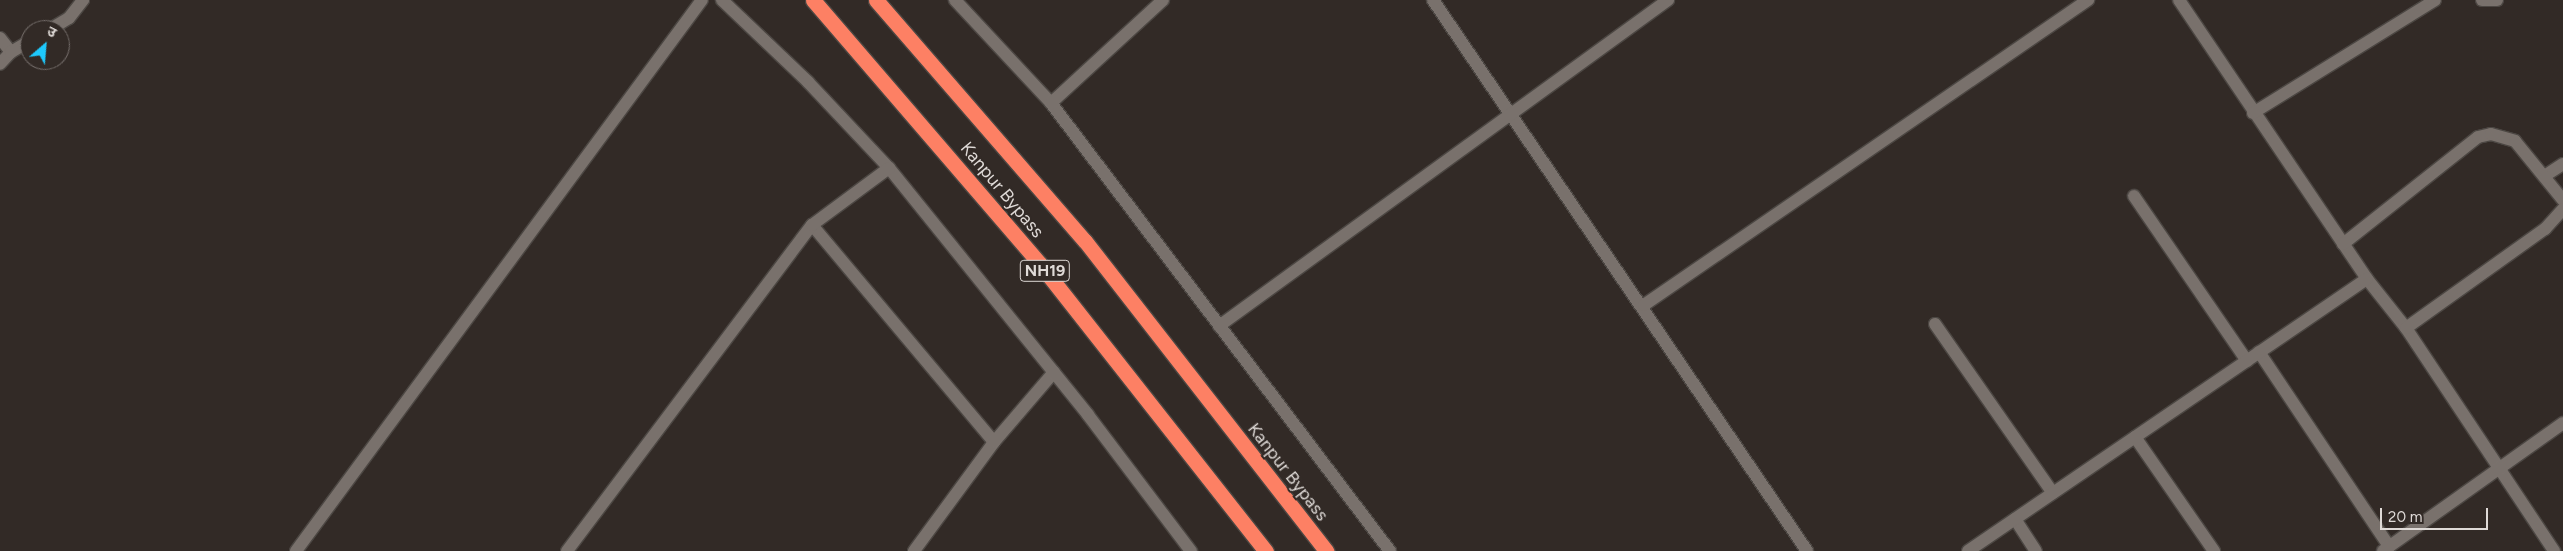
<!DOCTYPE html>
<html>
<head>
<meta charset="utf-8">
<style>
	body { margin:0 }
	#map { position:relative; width:2563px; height:551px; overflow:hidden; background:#322a26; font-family:Figtree,"Noto Sans Devanagari",sans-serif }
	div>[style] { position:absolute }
	.roads { filter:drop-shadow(1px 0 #4c4743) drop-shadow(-1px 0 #4c4743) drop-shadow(0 1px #4c4743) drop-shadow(0 -1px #4c4743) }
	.lane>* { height:12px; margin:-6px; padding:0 6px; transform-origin:6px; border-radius:6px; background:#79716c }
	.street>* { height:12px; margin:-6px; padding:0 6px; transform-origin:6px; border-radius:6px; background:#79716c }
	.secondary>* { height:12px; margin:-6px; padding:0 6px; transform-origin:6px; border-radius:6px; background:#79716c }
	.highway>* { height:15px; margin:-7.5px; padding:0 7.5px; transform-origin:7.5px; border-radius:7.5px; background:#fd8064 }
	span { translate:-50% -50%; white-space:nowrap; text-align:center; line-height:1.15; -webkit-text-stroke:4px #322a26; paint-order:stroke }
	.shield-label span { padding:1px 4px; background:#322a26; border:1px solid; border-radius:4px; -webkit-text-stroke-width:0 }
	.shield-label { font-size:16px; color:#dfdad7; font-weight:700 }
	.street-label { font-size:18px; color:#dfdad7 }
	.north { position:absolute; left:20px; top:20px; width:50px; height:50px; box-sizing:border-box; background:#322a26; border:1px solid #77706d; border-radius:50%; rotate:27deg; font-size:14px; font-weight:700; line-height:20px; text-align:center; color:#dfdad7 }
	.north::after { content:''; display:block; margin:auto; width:18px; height:22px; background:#1ec9fd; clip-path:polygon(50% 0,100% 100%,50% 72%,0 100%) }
	.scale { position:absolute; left:2380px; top:508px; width:108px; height:22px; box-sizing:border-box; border:2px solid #dfdad7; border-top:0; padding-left:6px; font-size:15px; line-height:18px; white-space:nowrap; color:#dfdad7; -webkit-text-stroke:4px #322a26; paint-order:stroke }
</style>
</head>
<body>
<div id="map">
	<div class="roads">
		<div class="lane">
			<div style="left:49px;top:30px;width:23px;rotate:-31deg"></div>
			<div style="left:69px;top:18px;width:23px;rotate:-52deg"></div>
			<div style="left:0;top:38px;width:18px;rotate:52deg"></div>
			<div style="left:11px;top:52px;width:16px;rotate:133deg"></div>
			<div style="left:11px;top:52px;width:22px;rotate:-30deg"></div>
		</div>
		<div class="street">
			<div style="left:1433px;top:0;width:666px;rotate:55.83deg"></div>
			<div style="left:2179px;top:0;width:336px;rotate:56deg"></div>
			<div style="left:2367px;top:279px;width:63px;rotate:51.5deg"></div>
			<div style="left:2406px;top:328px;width:268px;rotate:56.4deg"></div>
			<div style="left:2482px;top:0;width:15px"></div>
			<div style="left:2253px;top:113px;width:214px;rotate:-31.8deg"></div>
			<div style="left:2546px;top:175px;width:20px;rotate:-33deg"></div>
			<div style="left:2134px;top:196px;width:200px;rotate:55.6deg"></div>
			<div style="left:812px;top:225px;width:283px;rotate:50deg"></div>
			<div style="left:2343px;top:244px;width:172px;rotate:-38.4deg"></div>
			<div style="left:2478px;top:137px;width:13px;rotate:-13deg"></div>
			<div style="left:2491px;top:134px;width:25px;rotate:16deg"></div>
			<div style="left:2515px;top:141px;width:76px;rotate:50.9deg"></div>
			<div style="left:1644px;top:305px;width:539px;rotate:-34.49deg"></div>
			<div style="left:1935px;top:324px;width:206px;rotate:55.1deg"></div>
			<div style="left:1219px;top:326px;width:555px;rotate:-35.98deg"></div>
			<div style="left:2406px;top:328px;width:171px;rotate:-35.5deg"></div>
			<div style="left:2545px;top:229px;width:27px;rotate:-48deg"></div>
			<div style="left:2259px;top:352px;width:234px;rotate:56.2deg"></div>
			<div style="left:2135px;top:437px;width:139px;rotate:55.3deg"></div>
			<div style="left:2015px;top:519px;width:38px;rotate:57deg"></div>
			<div style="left:914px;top:551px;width:135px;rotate:-53.7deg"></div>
			<div style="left:994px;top:442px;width:92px;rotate:-49.4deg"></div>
			<div style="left:1968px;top:551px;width:483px;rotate:-34.3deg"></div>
			<div style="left:2383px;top:551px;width:221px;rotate:-35.4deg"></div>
		</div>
		<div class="secondary">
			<div style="left:722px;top:0;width:119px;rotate:43.6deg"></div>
			<div style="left:808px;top:82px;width:118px;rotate:46.7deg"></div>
			<div style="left:889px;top:168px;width:317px;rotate:51.1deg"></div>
			<div style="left:1088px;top:415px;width:171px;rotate:52.9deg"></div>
			<div style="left:955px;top:0;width:141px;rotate:47deg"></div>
			<div style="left:1051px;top:103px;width:562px;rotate:52.89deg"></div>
			<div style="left:1051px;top:103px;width:152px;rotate:-42.6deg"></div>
			<div style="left:296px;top:551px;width:684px;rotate:-53.62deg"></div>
			<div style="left:567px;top:551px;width:408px;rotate:-53.1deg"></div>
			<div style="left:812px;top:225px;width:96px;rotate:-36.5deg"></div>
		</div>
		<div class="highway">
			<div style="left:813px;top:0;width:347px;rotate:49.3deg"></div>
			<div style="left:1039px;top:263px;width:367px;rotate:51.8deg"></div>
			<div style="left:876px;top:0;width:319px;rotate:49.1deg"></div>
			<div style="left:1085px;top:241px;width:393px;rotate:52.1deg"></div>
		</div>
	</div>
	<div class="shield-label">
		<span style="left:1045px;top:271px">NH19</span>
	</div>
	<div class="street-label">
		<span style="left:1002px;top:190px;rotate:50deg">Kanpur Bypass</span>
		<span style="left:1288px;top:472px;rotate:52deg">Kanpur Bypass</span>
	</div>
	<div class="north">उ</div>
	<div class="scale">20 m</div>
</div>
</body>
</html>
